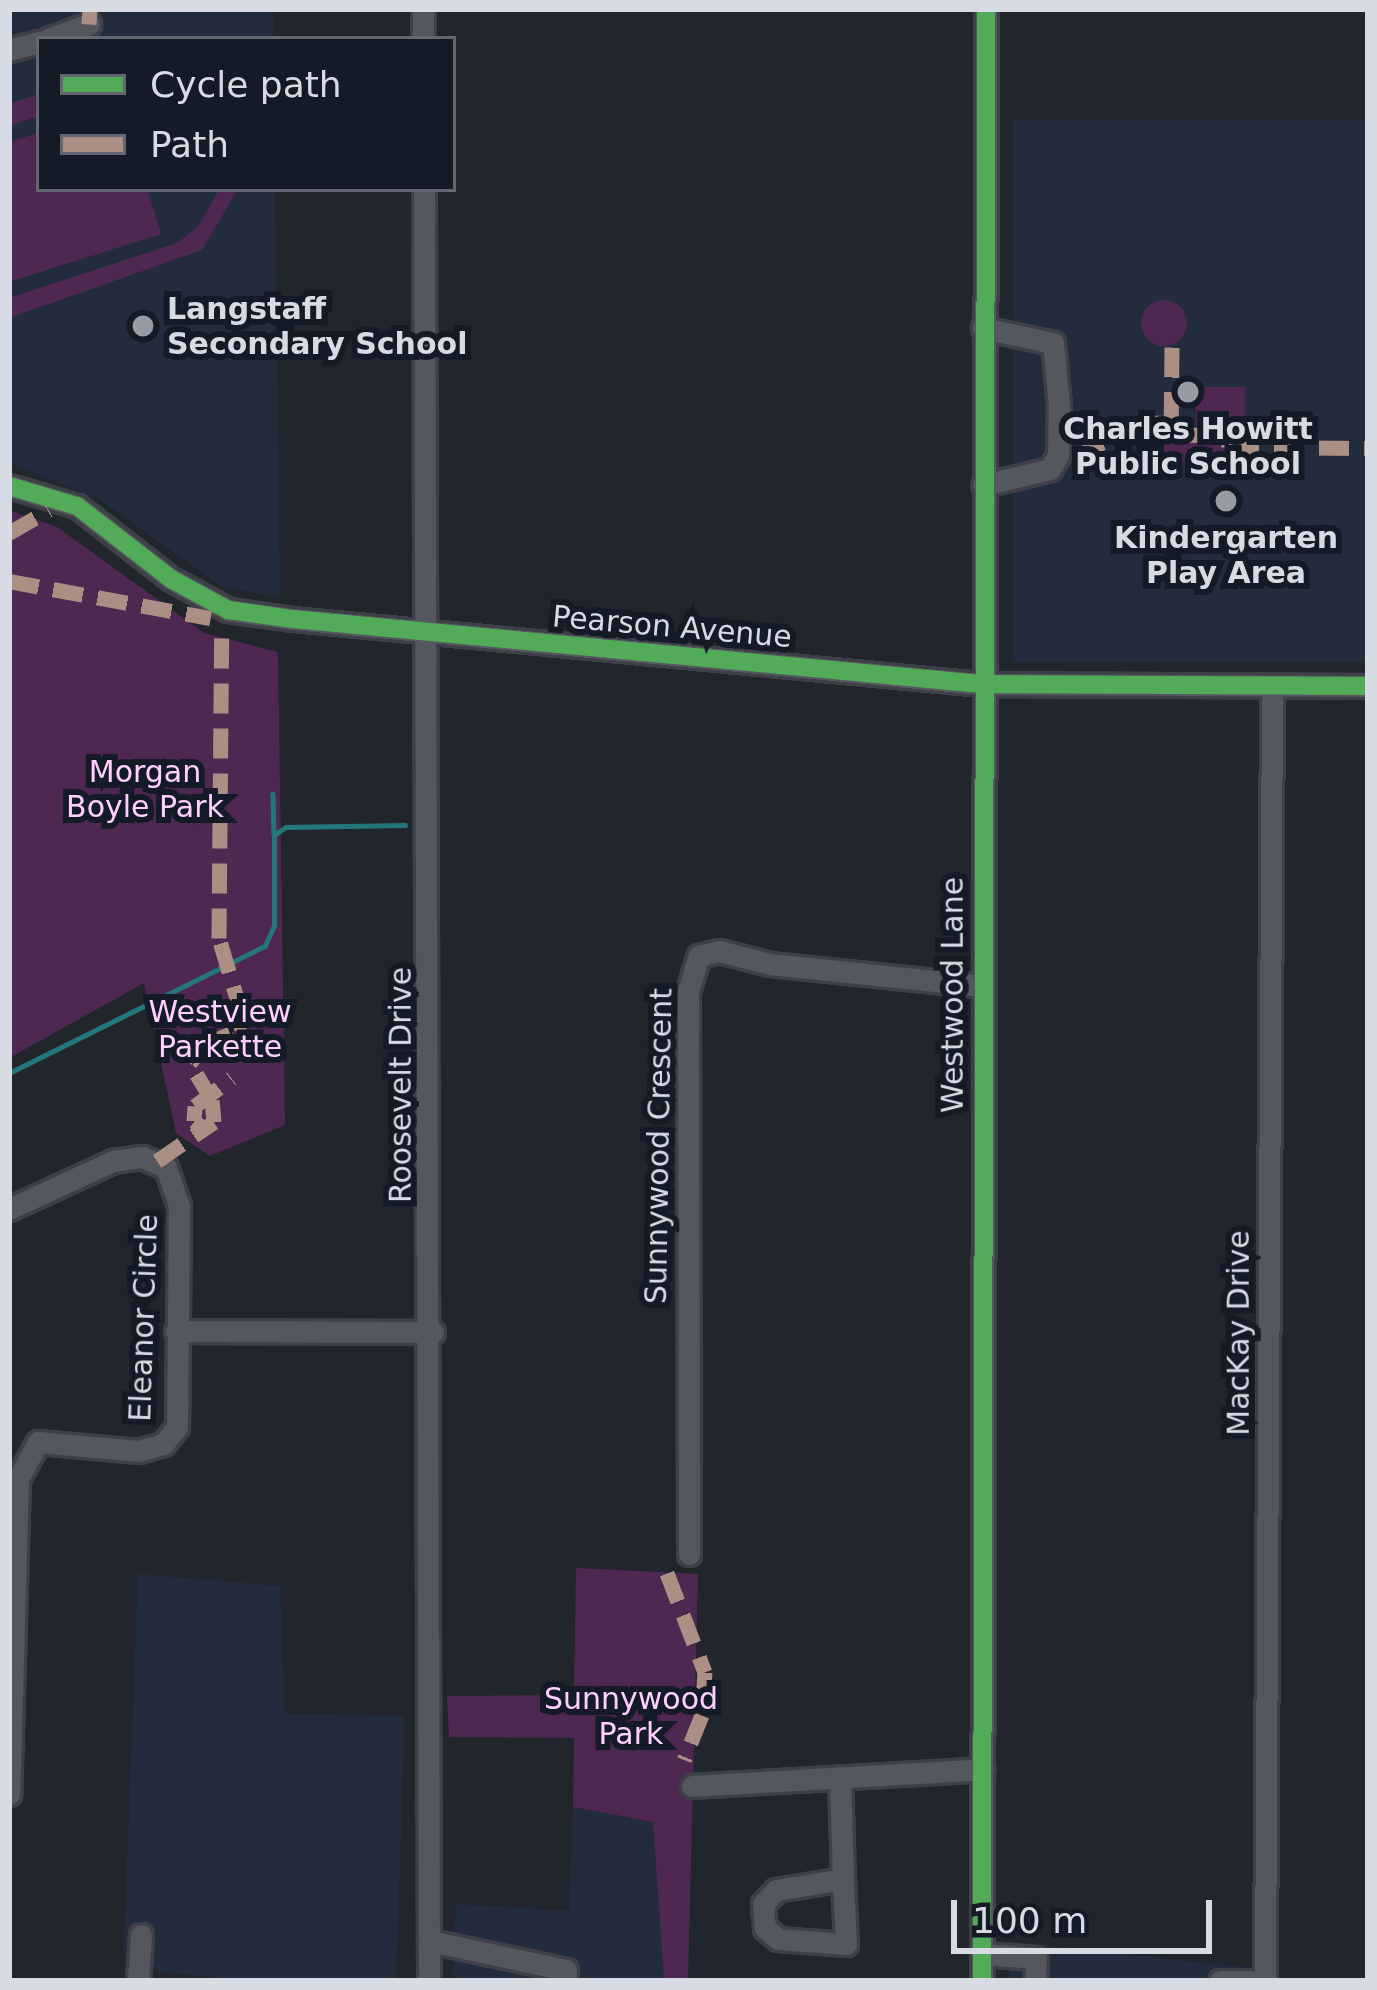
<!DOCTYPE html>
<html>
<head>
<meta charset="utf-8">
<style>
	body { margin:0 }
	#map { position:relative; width:1377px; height:1990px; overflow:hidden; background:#21252c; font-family:"DejaVu Sans",sans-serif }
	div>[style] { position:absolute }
	.built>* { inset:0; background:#232c3c; transform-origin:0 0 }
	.green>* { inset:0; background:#4f2851; transform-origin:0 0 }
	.round { border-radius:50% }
	.stream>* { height:4.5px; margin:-2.25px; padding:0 2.25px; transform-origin:2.25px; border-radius:2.25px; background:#23777b }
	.roads { filter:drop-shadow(3px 0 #3d4046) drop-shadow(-3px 0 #3d4046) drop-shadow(0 3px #3d4046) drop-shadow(0 -3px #3d4046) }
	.minor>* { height:21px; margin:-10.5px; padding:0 10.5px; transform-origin:10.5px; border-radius:10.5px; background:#54575d }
	.quiet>* { height:15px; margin-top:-7.5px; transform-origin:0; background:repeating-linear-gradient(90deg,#ac8f84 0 30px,transparent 0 45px) }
	.cycleway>* { height:18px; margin:-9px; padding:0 9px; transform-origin:9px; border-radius:9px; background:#51ab58 }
	.dots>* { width:33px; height:33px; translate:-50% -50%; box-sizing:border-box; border:6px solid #141a26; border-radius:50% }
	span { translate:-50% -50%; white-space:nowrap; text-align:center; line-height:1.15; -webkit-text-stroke:12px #141a26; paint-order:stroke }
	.poi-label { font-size:30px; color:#d7dbe4; font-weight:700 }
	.left { translate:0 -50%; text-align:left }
	.street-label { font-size:30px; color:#d7dbe4 }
	.park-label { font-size:30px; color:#ffd0fe }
	.frame { position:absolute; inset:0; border:12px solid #d7dbe4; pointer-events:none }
	.legend { position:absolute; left:36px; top:36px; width:420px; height:156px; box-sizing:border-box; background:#141a26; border:3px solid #626772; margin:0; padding:15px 21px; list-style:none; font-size:36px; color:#d7dbe4 }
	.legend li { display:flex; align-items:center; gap:24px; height:60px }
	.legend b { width:60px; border:3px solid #626772 }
	.scale { position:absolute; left:951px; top:1900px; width:261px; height:54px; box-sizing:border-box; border:6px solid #d7dbe4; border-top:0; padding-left:15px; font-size:36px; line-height:42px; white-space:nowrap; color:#d7dbe4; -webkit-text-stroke:9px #141a26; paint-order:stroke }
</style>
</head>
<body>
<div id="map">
	<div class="built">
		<div style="clip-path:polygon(9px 9px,273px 9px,273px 39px,39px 39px,39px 189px,275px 189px,280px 598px,221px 586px,100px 500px,9px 463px)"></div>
		<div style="left:1013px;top:120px;width:355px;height:542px"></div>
		<div style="clip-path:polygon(138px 1574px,280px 1586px,285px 1714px,405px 1716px,396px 1981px,243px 1981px,123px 1967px)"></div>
		<div style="clip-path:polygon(573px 1807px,653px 1822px,664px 1981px,452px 1981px,456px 1904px,569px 1911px)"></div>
		<div style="clip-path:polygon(1008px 1941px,1252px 1968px,1251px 1981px,1009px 1981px)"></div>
	</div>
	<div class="green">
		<div style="clip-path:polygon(39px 94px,39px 116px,9px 126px,9px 104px)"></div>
		<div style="clip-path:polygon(39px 133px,39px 189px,147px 189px,161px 234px,9px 282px,9px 142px)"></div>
		<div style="clip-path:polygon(219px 189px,238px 189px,202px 250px,9px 318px,9px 298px,177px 243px,198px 227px)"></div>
		<div class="round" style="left:1141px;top:300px;width:46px;height:46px"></div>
		<div style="left:1196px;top:387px;width:49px;height:39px"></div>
		<div style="left:1229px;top:433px;width:27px;height:69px;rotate:88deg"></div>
		<div style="clip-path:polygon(9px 510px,57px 527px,204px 633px,278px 652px,285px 1125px,210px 1156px,176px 1133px,144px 983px,9px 1058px)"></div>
		<div style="clip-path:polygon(576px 1568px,698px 1574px,688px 1981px,664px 1981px,653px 1822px,573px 1807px,574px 1738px,449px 1737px,447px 1696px,574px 1695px)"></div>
	</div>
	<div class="stream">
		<div style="left:273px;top:794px;width:41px;rotate:88.6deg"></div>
		<div style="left:9px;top:1073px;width:286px;rotate:-26.4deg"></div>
		<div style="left:265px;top:946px;width:22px;rotate:-66deg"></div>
		<div style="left:274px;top:926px;width:91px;rotate:-90deg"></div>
		<div style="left:274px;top:835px;width:14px;rotate:-34deg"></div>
		<div style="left:286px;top:827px;width:119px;rotate:-1deg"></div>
	</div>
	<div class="roads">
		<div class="minor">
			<div style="left:423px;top:9px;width:30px;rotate:90deg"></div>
			<div style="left:48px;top:39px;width:44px;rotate:-20.1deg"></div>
			<div style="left:9px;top:50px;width:31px;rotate:-15deg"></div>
			<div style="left:424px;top:189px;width:1792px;rotate:89.84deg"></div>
			<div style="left:983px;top:485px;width:69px;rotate:-13.4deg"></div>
			<div style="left:1050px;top:469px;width:16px;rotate:-60deg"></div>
			<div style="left:1058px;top:455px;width:50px;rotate:-88.9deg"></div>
			<div style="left:1059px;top:405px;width:62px;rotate:-95.5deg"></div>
			<div style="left:1053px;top:343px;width:72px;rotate:-167.9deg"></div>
			<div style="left:9px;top:486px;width:71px;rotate:16.4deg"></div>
			<div style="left:77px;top:506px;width:119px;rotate:37.8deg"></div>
			<div style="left:171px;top:579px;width:65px;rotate:28.5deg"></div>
			<div style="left:228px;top:610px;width:66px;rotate:7.9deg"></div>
			<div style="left:293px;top:619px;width:691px;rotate:5.4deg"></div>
			<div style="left:981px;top:684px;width:387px;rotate:0.3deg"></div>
			<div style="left:9px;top:1209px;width:115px;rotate:-24.8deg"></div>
			<div style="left:113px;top:1161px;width:29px;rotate:-8deg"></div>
			<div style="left:142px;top:1157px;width:26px;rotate:23deg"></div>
			<div style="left:166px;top:1167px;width:41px;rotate:71.6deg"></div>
			<div style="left:179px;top:1206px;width:221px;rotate:90.5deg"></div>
			<div style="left:177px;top:1427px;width:22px;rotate:129deg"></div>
			<div style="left:163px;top:1444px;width:25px;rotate:164deg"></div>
			<div style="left:139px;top:1451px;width:101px;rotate:-174.9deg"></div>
			<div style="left:38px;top:1442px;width:42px;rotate:118.4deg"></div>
			<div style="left:18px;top:1479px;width:315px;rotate:91.6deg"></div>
			<div style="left:176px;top:1331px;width:257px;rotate:0.2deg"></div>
			<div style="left:689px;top:1554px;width:563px;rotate:-90.1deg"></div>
			<div style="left:688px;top:991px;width:37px;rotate:-73deg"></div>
			<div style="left:699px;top:956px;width:21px;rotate:-14deg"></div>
			<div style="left:719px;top:951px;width:53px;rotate:14.3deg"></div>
			<div style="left:770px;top:964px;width:214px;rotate:5.9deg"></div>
			<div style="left:840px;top:1777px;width:102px;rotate:88.3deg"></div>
			<div style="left:843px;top:1879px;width:65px;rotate:87.4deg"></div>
			<div style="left:846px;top:1944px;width:68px;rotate:-175.8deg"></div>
			<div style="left:778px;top:1939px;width:17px;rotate:-140deg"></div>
			<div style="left:765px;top:1928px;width:24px;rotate:-95deg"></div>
			<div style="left:763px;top:1904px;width:19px;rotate:-47deg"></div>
			<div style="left:776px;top:1890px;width:68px;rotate:-9.3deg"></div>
			<div style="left:692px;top:1786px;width:291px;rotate:-3.3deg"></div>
			<div style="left:430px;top:1941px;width:139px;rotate:12deg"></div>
			<div style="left:566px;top:1970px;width:11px;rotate:90deg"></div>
			<div style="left:982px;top:1954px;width:54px;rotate:4.2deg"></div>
			<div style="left:1036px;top:1958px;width:23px;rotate:92deg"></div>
			<div style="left:138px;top:1981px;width:46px;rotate:-86.3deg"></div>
			<div style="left:982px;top:1981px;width:1972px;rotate:-89.88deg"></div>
			<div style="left:1220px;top:1981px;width:31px"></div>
			<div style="left:1265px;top:1981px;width:1295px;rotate:-89.69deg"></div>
		</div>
	</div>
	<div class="quiet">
		<div style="left:89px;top:24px;width:15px;rotate:-86deg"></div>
		<div style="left:1172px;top:347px;width:89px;rotate:90.6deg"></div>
		<div style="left:1171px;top:436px;width:58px;rotate:-3deg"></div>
		<div style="left:1229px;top:433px;width:14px;rotate:90deg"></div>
		<div style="left:1229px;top:447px;width:139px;rotate:0.4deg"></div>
		<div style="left:1076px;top:457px;width:72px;rotate:-29.1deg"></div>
		<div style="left:1139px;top:422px;width:33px;rotate:2deg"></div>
		<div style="left:9px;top:533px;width:46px;rotate:-29.9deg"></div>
		<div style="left:9px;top:581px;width:205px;rotate:10.4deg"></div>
		<div style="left:207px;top:1131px;width:16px;rotate:-142deg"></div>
		<div style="left:194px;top:1121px;width:15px;rotate:-86deg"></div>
		<div style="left:195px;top:1106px;width:46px;rotate:-37.1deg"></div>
		<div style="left:157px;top:1161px;width:69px;rotate:-34.4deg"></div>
		<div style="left:214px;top:1122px;width:22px;rotate:-95deg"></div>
		<div style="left:212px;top:1100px;width:43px;rotate:-120.7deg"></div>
		<div style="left:190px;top:1063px;width:24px;rotate:-52deg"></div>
		<div style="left:205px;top:1044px;width:35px;rotate:-22deg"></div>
		<div style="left:238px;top:1031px;width:16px;rotate:-76deg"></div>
		<div style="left:242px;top:1015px;width:80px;rotate:-106.6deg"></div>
		<div style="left:219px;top:938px;width:315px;rotate:-89.5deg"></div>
		<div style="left:667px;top:1573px;width:106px;rotate:69deg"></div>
		<div style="left:705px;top:1672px;width:43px;rotate:94deg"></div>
		<div style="left:702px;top:1715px;width:48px;rotate:111.8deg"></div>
	</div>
	<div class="cycleway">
		<div style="left:9px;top:486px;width:71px;rotate:16.4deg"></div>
		<div style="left:77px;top:506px;width:119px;rotate:37.8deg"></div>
		<div style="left:171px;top:579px;width:65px;rotate:28.5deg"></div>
		<div style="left:228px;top:610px;width:66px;rotate:7.9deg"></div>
		<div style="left:293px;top:619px;width:691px;rotate:5.4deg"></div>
		<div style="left:981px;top:684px;width:387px;rotate:0.3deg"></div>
		<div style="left:982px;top:1981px;width:1972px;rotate:-89.88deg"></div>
	</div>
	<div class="dots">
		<div style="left:143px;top:326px;background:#979ba4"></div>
		<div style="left:1188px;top:392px;background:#979ba4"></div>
		<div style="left:1226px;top:501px;background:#979ba4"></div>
	</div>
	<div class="poi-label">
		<span class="left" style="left:167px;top:326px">Langstaff<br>Secondary School</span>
		<span style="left:1188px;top:446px">Charles Howitt<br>Public School</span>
		<span style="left:1226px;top:555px">Kindergarten<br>Play Area</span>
	</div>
	<div class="street-label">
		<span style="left:672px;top:627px;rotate:5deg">Pearson Avenue</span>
		<span style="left:953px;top:995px;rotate:-90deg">Westwood Lane</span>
		<span style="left:401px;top:1085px;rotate:-90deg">Roosevelt Drive</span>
		<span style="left:659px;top:1146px;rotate:-89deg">Sunnywood Crescent</span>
		<span style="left:144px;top:1318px;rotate:-88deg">Eleanor Circle</span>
		<span style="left:1239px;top:1333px;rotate:-90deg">MacKay Drive</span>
	</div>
	<div class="park-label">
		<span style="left:145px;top:789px">Morgan<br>Boyle Park</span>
		<span style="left:220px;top:1029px">Westview<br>Parkette</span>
		<span style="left:631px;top:1716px">Sunnywood<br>Park</span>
	</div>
	<div class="frame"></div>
	<ul class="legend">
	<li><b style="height:15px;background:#51ab58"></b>Cycle path</li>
	<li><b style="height:15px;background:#ac8f84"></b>Path</li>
	</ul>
	<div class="scale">100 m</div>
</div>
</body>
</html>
